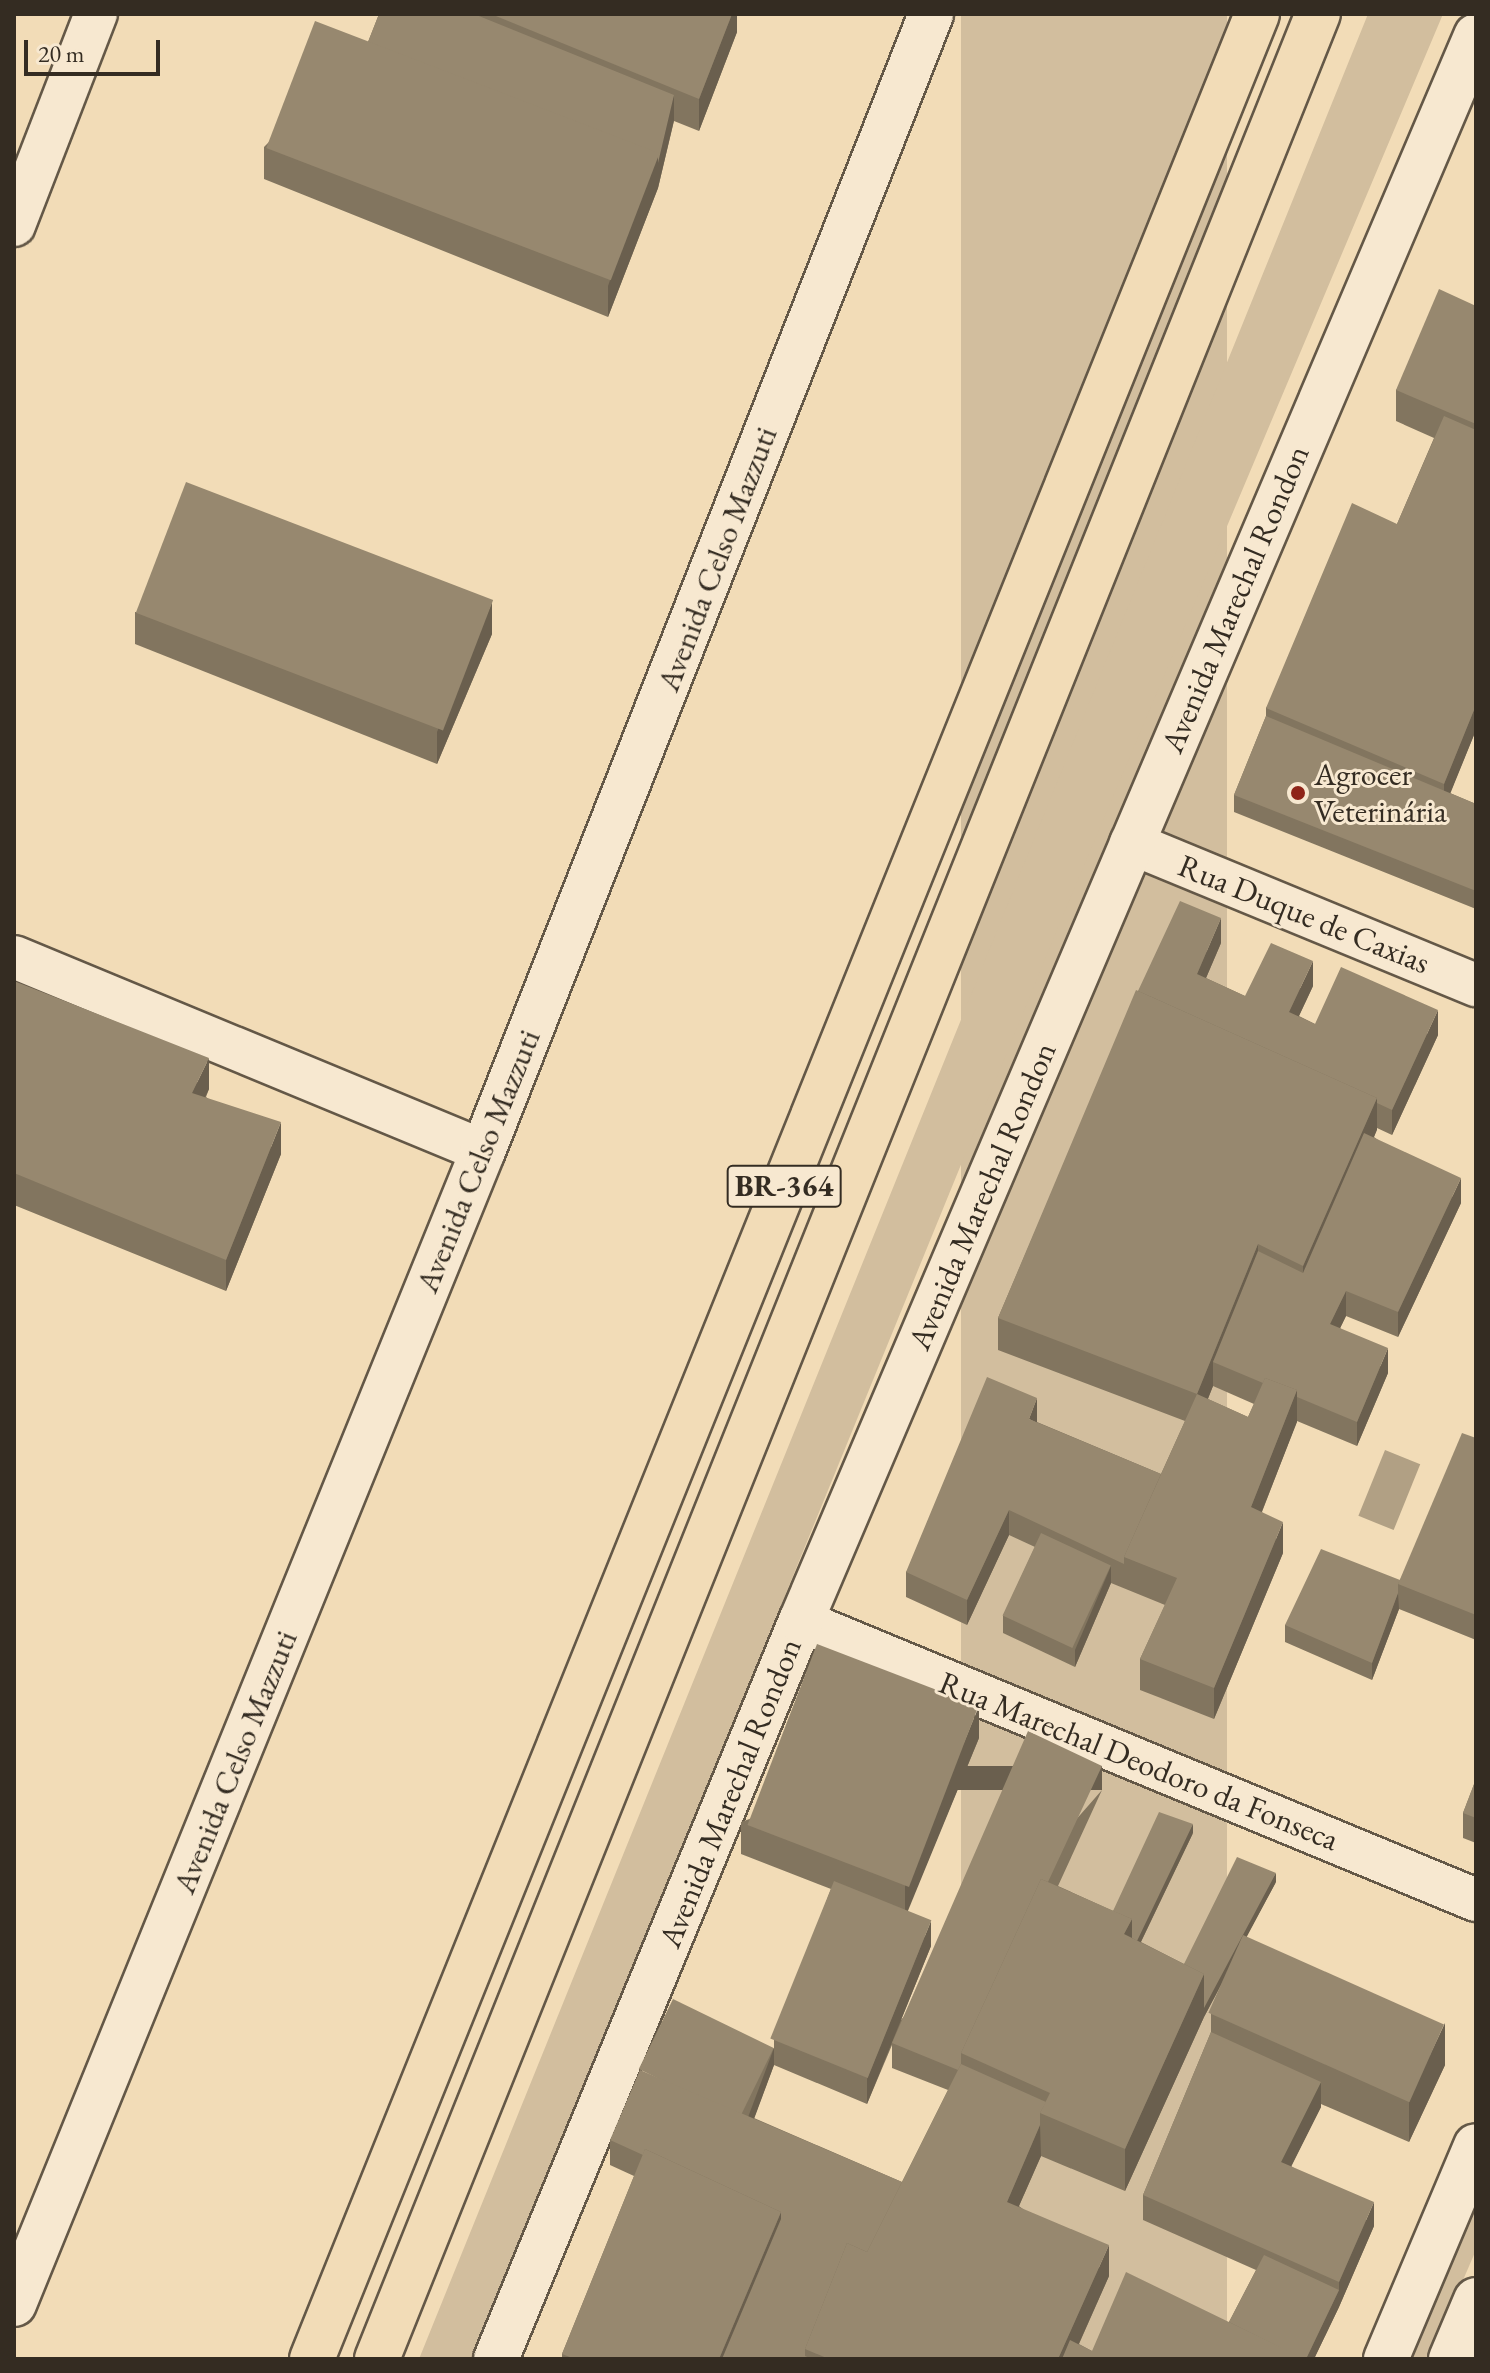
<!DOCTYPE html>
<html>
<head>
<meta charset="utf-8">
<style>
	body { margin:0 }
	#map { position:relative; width:1490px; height:2373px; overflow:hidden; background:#f2dcb7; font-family:"EB Garamond",serif }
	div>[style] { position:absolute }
	.green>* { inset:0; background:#d2be9e; transform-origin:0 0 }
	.water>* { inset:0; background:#b1a084; transform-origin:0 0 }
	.roads { filter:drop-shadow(2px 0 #645847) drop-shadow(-2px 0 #645847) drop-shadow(0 2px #645847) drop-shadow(0 -2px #645847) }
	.minor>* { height:42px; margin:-21px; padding:0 21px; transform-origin:21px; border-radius:21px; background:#f7e8d0 }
	.tertiary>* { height:44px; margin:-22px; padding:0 22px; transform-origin:22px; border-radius:22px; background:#f7e8d0 }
	.secondary>* { height:44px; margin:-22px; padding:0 22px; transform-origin:22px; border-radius:22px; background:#f7e8d0 }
	.trunk>* { height:44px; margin:-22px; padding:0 22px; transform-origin:22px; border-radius:22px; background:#f2dcb7 }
	.wall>* { inset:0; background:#82755f }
	.shaded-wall>* { inset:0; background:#6a5f4e; transform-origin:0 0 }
	.building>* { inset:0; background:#97886f; transform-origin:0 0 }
	.dots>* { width:22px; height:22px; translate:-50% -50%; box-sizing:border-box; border:4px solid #f7e8d0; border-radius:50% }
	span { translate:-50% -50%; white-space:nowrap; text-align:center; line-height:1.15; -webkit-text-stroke:6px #f7e8d0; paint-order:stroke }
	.shield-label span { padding:2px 6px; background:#f7e8d0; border:2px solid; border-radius:6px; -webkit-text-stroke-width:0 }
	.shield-label { font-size:30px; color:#342c22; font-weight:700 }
	.street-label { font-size:32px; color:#342c22 }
	.poi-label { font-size:32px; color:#342c22 }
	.left { translate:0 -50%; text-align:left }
	.frame { position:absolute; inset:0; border:16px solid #342c22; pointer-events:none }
	.scale { position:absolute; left:24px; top:40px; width:136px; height:36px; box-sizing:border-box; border:4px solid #342c22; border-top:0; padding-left:10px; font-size:24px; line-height:28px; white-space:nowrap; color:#342c22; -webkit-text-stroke:6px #f7e8d0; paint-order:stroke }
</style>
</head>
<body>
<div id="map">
	<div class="green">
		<div style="left:961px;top:14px;width:266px;height:2529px"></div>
		<div style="clip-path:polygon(1368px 14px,1443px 14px,1061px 920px,473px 2359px,419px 2359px)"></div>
		<div style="clip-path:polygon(1476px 2188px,1476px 2250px,1429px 2359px,1403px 2359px)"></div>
	</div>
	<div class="water">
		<div style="left:1385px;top:1450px;width:38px;height:71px;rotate:22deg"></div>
	</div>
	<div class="roads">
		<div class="minor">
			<div style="left:14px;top:225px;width:226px;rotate:-68.8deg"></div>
			<div style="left:1131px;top:843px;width:373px;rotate:22.4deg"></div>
			<div style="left:14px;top:957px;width:508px;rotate:22.47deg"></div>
			<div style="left:801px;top:1621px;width:730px;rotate:22.46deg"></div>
		</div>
		<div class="tertiary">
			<div style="left:1386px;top:2359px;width:231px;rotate:-67.1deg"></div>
			<div style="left:1451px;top:2359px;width:64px;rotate:-67deg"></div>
		</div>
		<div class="secondary">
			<div style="left:14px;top:2304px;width:1245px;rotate:-67.87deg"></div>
			<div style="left:483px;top:1151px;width:1222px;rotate:-68.49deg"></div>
			<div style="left:496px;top:2359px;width:799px;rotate:-67.55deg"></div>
			<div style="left:801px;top:1621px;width:1723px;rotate:-66.93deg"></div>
		</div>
		<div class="trunk">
			<div style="left:312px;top:2359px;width:2528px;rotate:-68.05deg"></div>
			<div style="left:377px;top:2359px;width:2527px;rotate:-68.14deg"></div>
		</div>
	</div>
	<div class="wall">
		<div style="clip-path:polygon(379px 14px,737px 14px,737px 32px,699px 131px,674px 121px,658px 188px,608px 317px,264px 179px,264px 147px,368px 42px)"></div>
		<div style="clip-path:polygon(1476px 306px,1476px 730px,1450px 793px,1476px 804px,1476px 909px,1234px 812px,1234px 795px,1266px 716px,1266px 708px,1397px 524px,1434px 438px,1396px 421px,1396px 390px)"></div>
		<div style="clip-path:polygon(135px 612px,492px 634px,437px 764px,135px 644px)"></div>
		<div style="clip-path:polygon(evenodd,1221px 943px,1206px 978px,1245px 996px,1313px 986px,1299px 1016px,1315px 1024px,1438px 1035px,1392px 1135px,1377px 1128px,1374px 1137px,1461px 1203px,1398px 1337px,1346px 1316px,1340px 1328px,1388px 1373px,1357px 1446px,1297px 1421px,1262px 1512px,1283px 1553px,1214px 1719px,1140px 1690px,1140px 1659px,1165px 1605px,1111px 1583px,1075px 1667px,1003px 1633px,1003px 1616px,1035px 1547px,1009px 1535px,967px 1625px,906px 1597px,906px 1572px,1037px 1422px,1161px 1474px,1185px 1421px,998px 1350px,998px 1318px,1138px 991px,1221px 943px,1213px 1386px,1254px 1404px,1248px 1417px,1208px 1399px,1213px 1386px)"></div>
		<div style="clip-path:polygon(14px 981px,209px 1089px,206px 1097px,281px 1154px,226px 1291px,14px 1205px)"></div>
		<div style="clip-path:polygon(1476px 1255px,1476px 1285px,1475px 1284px,1475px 1259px)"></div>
		<div style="clip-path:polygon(1476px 1438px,1476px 1640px,1399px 1609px,1372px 1680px,1285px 1642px,1285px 1625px,1400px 1580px)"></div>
		<div style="clip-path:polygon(evenodd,979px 1738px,907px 1911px,931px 1946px,901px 2020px,1102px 1790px,1058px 1886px,1113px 1911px,1193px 1833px,1141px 1942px,1184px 1964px,1276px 1882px,1246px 1937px,1445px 2065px,1409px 2142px,1321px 2104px,1321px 2107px,1291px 2166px,1374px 2226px,1339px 2307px,1314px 2359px,562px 2359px,562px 2354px,634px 2176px,610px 2165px,610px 2140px,774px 2048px,774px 2040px,831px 1889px,741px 1854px,741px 1822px,979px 1738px,1231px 1966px,1211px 2014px,1211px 2032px,1143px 2195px,1143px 2220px,1256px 2270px,1229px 2322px,1092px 2351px,1079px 2344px,1109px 2276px,1019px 2206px,1041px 2156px,1125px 2191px,1204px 2017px,1231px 1966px,979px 1738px,892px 2045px,892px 2068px,948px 2090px,902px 2182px,754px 2118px,774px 2065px,867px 2104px,892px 2045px)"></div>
		<div style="clip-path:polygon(1476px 1779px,1476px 1843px,1463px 1838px,1463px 1813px)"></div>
	</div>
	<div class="shaded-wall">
		<div style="clip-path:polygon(732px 14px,737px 14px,737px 32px,699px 131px,699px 99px)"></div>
		<div style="clip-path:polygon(674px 95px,674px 120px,658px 188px,608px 317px,608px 286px)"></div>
		<div style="clip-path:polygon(492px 602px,492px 634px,437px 764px,437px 732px)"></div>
		<div style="clip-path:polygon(1476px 705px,1476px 730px,1444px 809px,1444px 784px)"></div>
		<div style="clip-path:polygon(1221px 918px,1221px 943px,1197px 999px,1197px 974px)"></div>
		<div style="clip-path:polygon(1313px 961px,1313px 986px,1289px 1037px,1289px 1012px)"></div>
		<div style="clip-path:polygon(1438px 1010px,1438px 1035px,1392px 1135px,1392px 1110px)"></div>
		<div style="clip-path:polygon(209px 1058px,209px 1089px,192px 1124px,192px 1093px)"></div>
		<div style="clip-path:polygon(1377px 1098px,1377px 1130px,1303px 1298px,1303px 1266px)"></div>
		<div style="clip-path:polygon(281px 1122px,281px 1154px,226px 1291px,226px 1260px)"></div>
		<div style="clip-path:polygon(1461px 1178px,1461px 1203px,1398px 1337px,1398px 1312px)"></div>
		<div style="clip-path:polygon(1258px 1244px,1258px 1276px,1213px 1362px,1213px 1386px,1197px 1425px,1197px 1394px)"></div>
		<div style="clip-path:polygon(1346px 1291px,1346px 1316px,1330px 1349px,1330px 1324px)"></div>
		<div style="clip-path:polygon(1388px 1348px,1388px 1373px,1357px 1446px,1357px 1422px)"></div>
		<div style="clip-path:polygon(1297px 1390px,1297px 1422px,1251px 1539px,1251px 1507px)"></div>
		<div style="clip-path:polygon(1037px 1398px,1037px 1423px,1029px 1419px)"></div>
		<div style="clip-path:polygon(1009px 1510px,1009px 1535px,967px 1625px,967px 1600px)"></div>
		<div style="clip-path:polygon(1283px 1522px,1283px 1553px,1214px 1719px,1214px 1688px)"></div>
		<div style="clip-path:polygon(1111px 1566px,1111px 1583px,1075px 1667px,1075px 1650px)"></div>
		<div style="clip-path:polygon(1398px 1593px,1399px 1609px,1372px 1680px,1372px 1663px)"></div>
		<div style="clip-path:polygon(979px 1706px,979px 1738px,905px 1918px,905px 1886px)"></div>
		<div style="left:1102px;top:1766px;width:24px;height:319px;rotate:90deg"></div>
		<div style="clip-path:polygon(1193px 1824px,1193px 1833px,1124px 1977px,1124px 1934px,1132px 1919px)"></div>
		<div style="clip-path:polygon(1276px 1873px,1276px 1882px,1204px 2017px,1125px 2191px,1125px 2149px,1204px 1974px)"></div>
		<div style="clip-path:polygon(931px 1921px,931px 1946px,867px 2104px,867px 2079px)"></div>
		<div style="clip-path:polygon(1445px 2023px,1445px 2065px,1409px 2142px,1409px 2099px)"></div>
		<div style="clip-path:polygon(774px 2048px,774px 2065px,747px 2138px,747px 2120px)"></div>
		<div style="clip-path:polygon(1321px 2082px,1321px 2107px,1281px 2187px,1281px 2162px)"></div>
		<div style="clip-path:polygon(1040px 2125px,1041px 2156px,1007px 2233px,1007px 2202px)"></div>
		<div style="clip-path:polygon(1374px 2202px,1374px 2226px,1339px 2307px,1314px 2359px,1306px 2359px,1339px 2290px,1339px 2282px)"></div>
		<div style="clip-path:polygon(781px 2212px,781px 2244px,732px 2359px,719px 2359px)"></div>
		<div style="clip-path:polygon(1109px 2245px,1109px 2276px,1072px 2359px,1058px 2359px)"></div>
	</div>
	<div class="building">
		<div style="clip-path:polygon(379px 14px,474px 14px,674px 95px,658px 163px,658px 156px,368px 42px)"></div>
		<div style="clip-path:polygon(491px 14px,732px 14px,699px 99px)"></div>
		<div style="left:315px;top:21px;width:369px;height:136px;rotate:21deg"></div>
		<div style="clip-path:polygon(1439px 289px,1476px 306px,1476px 424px,1396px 390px)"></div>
		<div style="clip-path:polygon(1444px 416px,1476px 430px,1476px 705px,1444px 784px,1266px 708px,1352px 503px,1397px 524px)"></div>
		<div style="left:186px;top:482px;width:329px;height:140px;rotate:21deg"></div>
		<div style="clip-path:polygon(1266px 716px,1476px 804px,1476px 891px,1234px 795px)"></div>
		<div style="clip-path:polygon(1180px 901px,1221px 918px,1197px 974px,1245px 996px,1271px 943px,1313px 961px,1289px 1012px,1315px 1024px,1341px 967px,1438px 1010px,1392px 1110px,1377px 1103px,1377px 1098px,1138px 991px)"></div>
		<div style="clip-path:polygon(14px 981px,209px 1058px,192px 1093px,281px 1122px,226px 1260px,14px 1173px)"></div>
		<div style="clip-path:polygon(1136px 990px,1377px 1098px,1303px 1266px,1258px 1244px,1197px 1394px,998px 1318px)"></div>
		<div style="clip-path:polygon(1364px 1133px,1461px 1178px,1398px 1312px,1346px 1291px,1330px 1324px,1388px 1348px,1357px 1422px,1297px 1397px,1297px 1390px,1265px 1378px,1263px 1383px,1213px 1362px,1258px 1251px,1303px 1273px)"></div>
		<div style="clip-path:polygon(987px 1377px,1037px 1398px,1029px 1419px,1161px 1474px,1124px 1557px,1124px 1564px,1009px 1510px,967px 1600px,906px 1572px)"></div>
		<div style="clip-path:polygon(1265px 1378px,1297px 1390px,1251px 1507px,1283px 1522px,1214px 1688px,1140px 1659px,1177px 1578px,1124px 1557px,1197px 1394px,1248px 1417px)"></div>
		<div style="clip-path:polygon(1462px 1433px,1476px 1438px,1476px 1615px,1398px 1584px)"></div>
		<div style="left:1041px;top:1533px;width:77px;height:91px;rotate:25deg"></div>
		<div style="clip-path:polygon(1321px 1549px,1400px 1580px,1398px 1584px,1398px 1593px,1372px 1663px,1285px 1625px)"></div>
		<div style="left:817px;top:1644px;width:173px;height:194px;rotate:21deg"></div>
		<div style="clip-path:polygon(1028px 1731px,1102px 1766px,1048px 1882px,1041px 1879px,961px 2053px,961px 2064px,958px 2070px,892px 2043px)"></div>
		<div style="clip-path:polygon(1476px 1779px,1476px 1818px,1463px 1813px)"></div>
		<div style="clip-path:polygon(1159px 1812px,1193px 1824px,1137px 1941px,1132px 1938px,1132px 1919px,1113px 1911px)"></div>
		<div style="clip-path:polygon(1237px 1857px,1276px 1873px,1204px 2008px,1204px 1974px,1184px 1964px)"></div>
		<div style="clip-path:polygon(1041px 1879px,1132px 1919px,1124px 1934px,1204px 1974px,1125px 2149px,1040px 2113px,1050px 2093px,961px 2053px)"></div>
		<div style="left:834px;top:1881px;width:105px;height:170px;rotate:22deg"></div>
		<div style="left:1243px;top:1935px;width:220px;height:85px;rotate:24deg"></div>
		<div style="left:673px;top:1999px;width:112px;height:78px;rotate:26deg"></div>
		<div style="clip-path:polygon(1211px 2032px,1321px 2082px,1281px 2162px,1374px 2202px,1339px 2282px,1143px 2195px)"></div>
		<div style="clip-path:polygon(961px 2064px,1046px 2102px,1040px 2113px,1040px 2125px,1007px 2202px,1109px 2245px,1058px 2359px,829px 2359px,805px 2349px,847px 2243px,867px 2252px)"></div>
		<div style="clip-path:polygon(640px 2070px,902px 2182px,867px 2252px,847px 2243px,805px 2349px,805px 2356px,812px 2359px,722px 2359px,781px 2219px,781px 2212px,645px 2149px,643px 2155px,610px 2140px)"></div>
		<div style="clip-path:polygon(645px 2149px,781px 2212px,719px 2359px,575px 2359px,562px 2354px)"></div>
		<div style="clip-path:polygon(1264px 2255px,1339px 2290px,1306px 2359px,1303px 2359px,1229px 2322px)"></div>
		<div style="clip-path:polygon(1126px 2272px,1303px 2358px,1303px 2359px,1062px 2359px,1070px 2340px,1092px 2351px)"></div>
	</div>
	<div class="dots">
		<div style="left:1298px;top:793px;background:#8f2418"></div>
	</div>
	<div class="shield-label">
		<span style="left:784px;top:1186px">BR-364</span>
	</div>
	<div class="street-label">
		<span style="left:717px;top:559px;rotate:-69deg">Avenida Celso Mazzuti</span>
		<span style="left:1235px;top:599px;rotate:-67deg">Avenida Marechal Rondon</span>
		<span style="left:1304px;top:914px;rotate:22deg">Rua Duque de Caxias</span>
		<span style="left:478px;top:1161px;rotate:-68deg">Avenida Celso Mazzuti</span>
		<span style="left:982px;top:1196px;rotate:-67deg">Avenida Marechal Rondon</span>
		<span style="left:1139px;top:1761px;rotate:22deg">Rua Marechal Deodoro da Fonseca</span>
		<span style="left:235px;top:1762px;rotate:-68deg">Avenida Celso Mazzuti</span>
		<span style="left:730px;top:1793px;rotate:-68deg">Avenida Marechal Rondon</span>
	</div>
	<div class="poi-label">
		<span class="left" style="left:1314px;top:793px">Agrocer<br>Veterinária</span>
	</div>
	<div class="frame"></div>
	<div class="scale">20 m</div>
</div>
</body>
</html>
